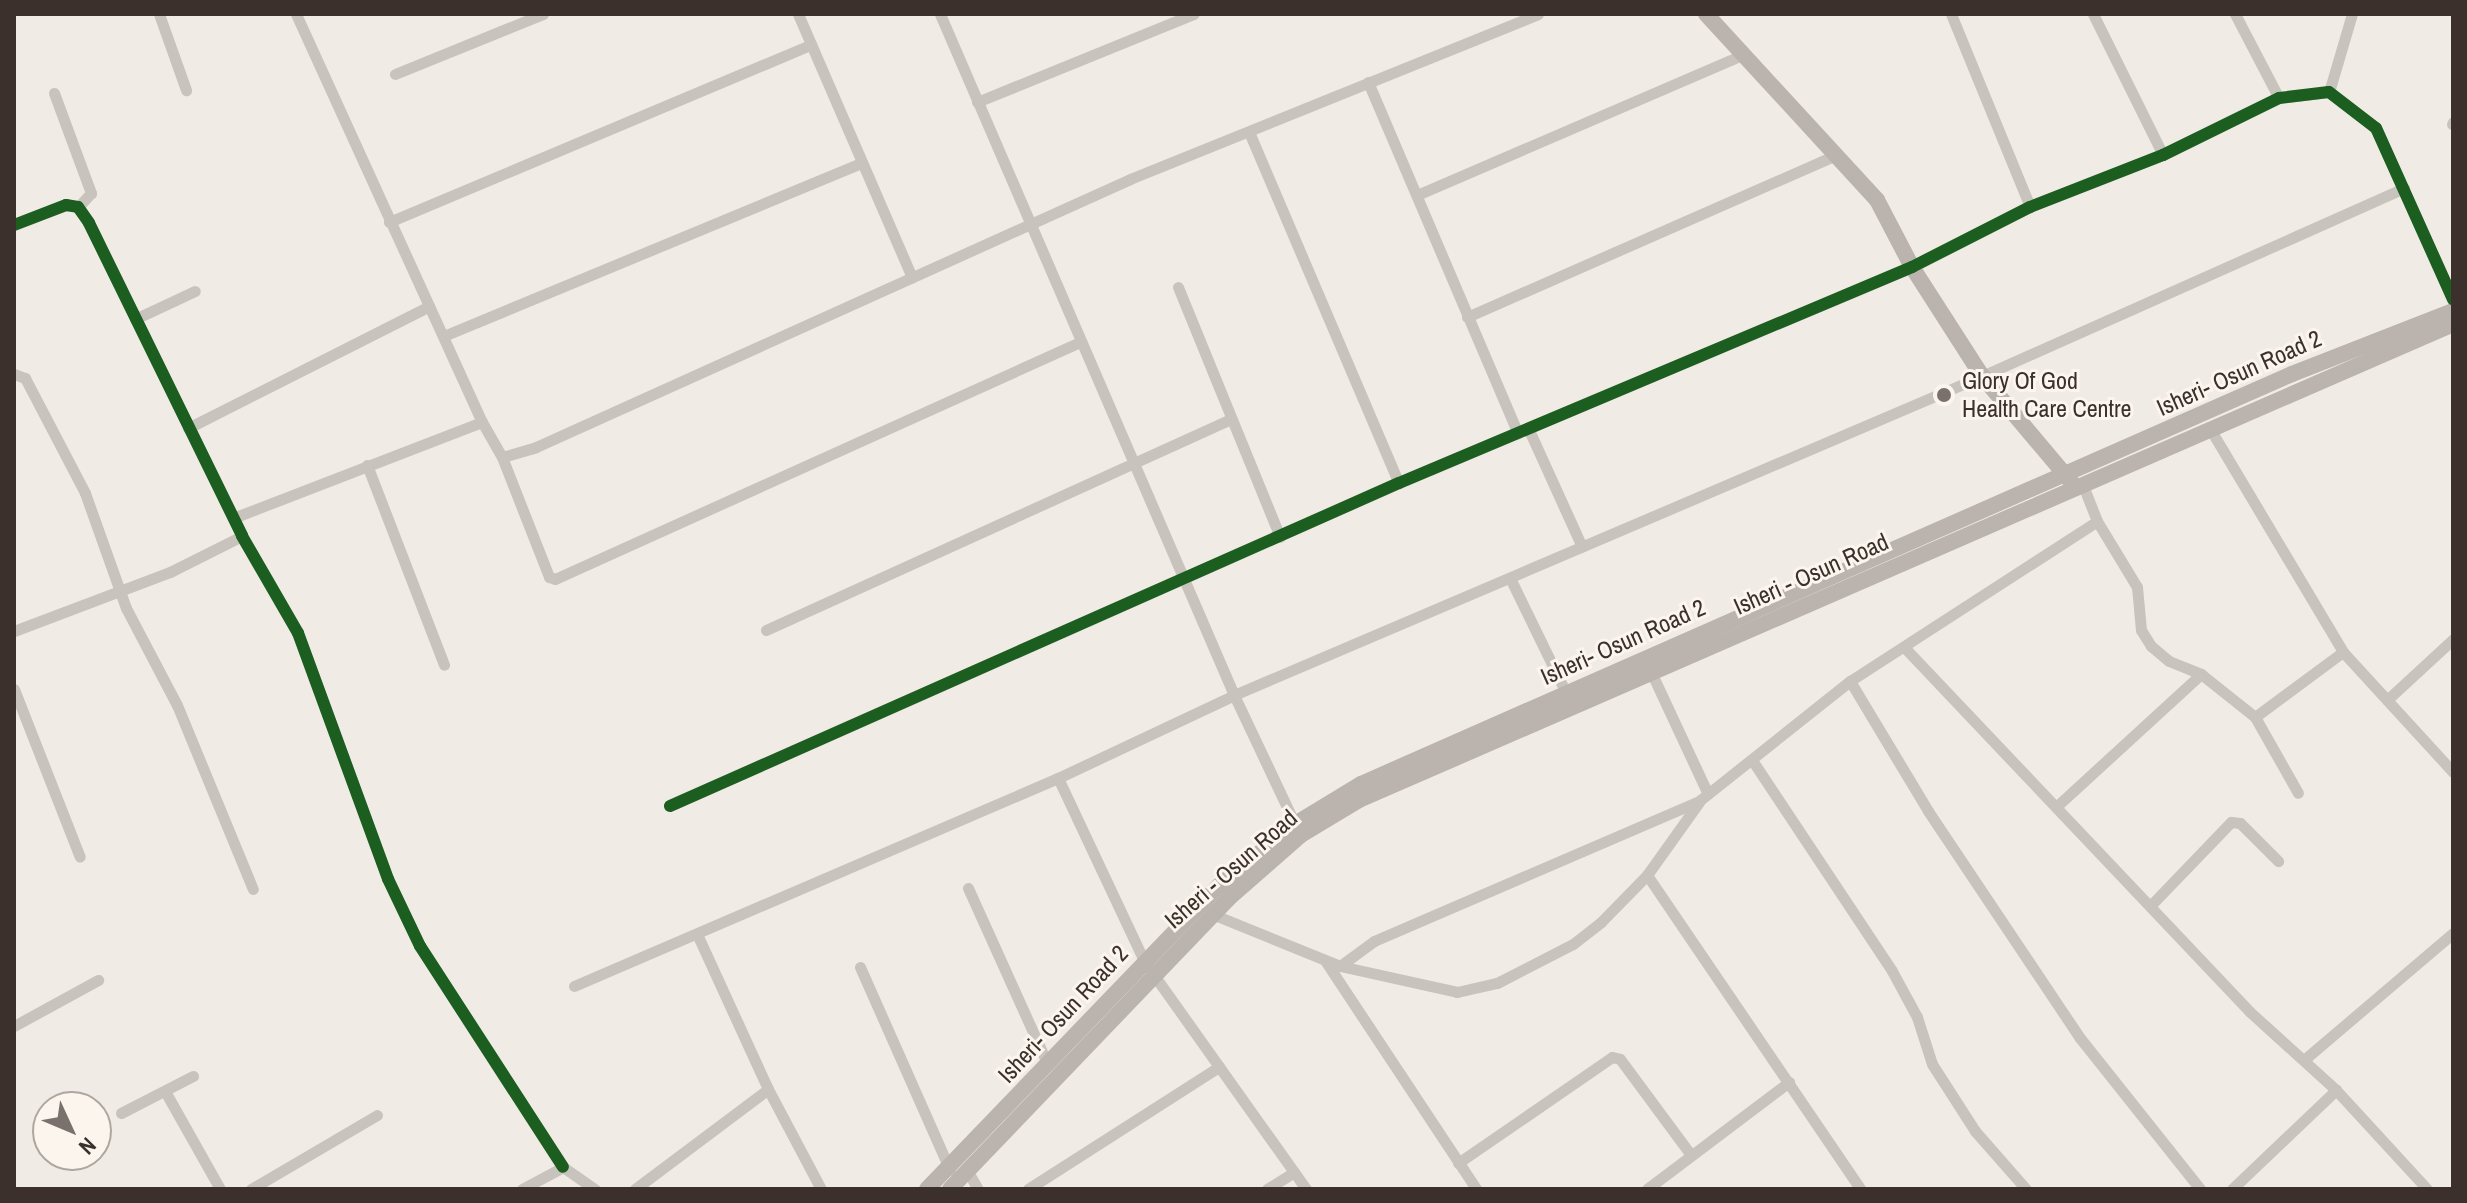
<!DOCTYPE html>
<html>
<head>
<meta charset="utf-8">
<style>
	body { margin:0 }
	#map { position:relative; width:2467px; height:1203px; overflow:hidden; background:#f0ebe5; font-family:"Archivo Narrow",sans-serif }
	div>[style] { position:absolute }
	.street>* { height:11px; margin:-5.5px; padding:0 5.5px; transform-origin:5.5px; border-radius:5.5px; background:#c9c3be }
	.secondary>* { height:16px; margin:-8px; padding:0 8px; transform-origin:8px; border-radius:8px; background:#bab3ae }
	.cycleway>* { height:12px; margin:-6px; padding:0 6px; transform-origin:6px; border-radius:6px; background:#1b5e20 }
	.dots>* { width:22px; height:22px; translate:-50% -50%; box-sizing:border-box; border:4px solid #fbf5ee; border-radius:50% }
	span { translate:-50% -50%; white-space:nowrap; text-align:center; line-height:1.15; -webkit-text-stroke:6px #fbf5ee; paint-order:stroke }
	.street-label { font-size:24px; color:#3b302b }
	.poi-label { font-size:24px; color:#3b302b }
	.left { translate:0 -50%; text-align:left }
	.frame { position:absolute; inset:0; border:16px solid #3b302b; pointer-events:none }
	.north { position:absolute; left:32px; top:1091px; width:80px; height:80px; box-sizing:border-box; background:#fbf5ee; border:2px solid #aea6a0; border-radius:50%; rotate:134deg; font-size:22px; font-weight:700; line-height:32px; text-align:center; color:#3b302b }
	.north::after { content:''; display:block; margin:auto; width:28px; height:36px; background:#7a716c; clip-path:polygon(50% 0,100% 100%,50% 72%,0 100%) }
</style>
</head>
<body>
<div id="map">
	<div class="street">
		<div style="left:159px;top:14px;width:81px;rotate:70.4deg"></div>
		<div style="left:296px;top:14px;width:448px;rotate:65.5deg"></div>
		<div style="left:798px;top:14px;width:287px;rotate:66.6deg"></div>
		<div style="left:940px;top:14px;width:742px;rotate:66.65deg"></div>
		<div style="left:1234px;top:695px;width:143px;rotate:64.7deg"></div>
		<div style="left:1951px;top:14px;width:209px;rotate:67.7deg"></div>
		<div style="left:2093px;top:14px;width:157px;rotate:63.6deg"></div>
		<div style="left:2235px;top:14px;width:95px;rotate:62.4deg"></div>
		<div style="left:395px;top:74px;width:160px;rotate:-22.1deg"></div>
		<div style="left:1368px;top:82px;width:382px;rotate:66.9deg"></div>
		<div style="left:2329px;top:92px;width:81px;rotate:-73.6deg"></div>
		<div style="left:54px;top:93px;width:107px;rotate:69.7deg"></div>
		<div style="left:91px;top:193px;width:19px;rotate:133deg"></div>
		<div style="left:977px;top:102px;width:234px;rotate:-22.1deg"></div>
		<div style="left:2452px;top:124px;width:2px;rotate:-63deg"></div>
		<div style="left:1249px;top:132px;width:382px;rotate:66.9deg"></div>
		<div style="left:1417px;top:195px;width:354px;rotate:-23.3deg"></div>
		<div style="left:389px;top:222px;width:458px;rotate:-22.8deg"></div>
		<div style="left:14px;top:225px;width:56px;rotate:-21deg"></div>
		<div style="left:66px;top:205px;width:12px;rotate:9deg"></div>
		<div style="left:78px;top:207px;width:19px;rotate:55deg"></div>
		<div style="left:89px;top:223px;width:348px;rotate:63.9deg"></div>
		<div style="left:242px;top:536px;width:112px;rotate:60deg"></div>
		<div style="left:298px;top:633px;width:262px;rotate:69.9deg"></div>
		<div style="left:388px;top:879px;width:74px;rotate:64.5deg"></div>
		<div style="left:420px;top:946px;width:263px;rotate:57.1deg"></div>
		<div style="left:1178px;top:287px;width:270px;rotate:67.8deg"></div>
		<div style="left:1467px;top:317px;width:399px;rotate:-23.7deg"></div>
		<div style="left:135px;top:319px;width:66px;rotate:-25deg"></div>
		<div style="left:446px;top:335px;width:449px;rotate:-22.5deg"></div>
		<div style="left:14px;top:374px;width:12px;rotate:20deg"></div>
		<div style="left:25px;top:378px;width:130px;rotate:62.4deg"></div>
		<div style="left:85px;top:493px;width:122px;rotate:70.4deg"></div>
		<div style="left:126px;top:608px;width:110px;rotate:62.3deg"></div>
		<div style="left:177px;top:705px;width:199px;rotate:67.6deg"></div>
		<div style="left:2209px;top:427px;width:262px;rotate:59.2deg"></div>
		<div style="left:2343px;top:652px;width:163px;rotate:47.5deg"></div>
		<div style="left:188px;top:428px;width:270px;rotate:-26.8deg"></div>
		<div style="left:1529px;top:430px;width:128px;rotate:65.6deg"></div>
		<div style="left:502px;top:457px;width:35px;rotate:-16deg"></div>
		<div style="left:536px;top:447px;width:652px;rotate:-24.28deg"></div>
		<div style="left:1130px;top:179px;width:440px;rotate:-22deg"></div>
		<div style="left:367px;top:465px;width:214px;rotate:68.9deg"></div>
		<div style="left:233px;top:518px;width:267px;rotate:-21.1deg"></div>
		<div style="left:482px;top:422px;width:40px;rotate:60.3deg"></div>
		<div style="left:502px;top:457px;width:129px;rotate:68.6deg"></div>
		<div style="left:549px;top:577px;width:6px;rotate:18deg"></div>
		<div style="left:555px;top:579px;width:576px;rotate:-24.3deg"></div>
		<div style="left:2097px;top:521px;width:77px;rotate:58.8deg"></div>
		<div style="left:2137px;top:587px;width:43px;rotate:84.7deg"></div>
		<div style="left:2141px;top:630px;width:19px;rotate:58deg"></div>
		<div style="left:2151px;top:646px;width:23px;rotate:40deg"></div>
		<div style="left:2169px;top:661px;width:35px;rotate:22deg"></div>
		<div style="left:2201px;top:674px;width:69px;rotate:38.5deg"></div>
		<div style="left:2255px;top:717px;width:87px;rotate:60.5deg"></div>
		<div style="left:1510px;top:578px;width:128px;rotate:64deg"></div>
		<div style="left:766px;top:630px;width:511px;rotate:-24.41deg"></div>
		<div style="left:14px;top:631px;width:167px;rotate:-20.7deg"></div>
		<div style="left:170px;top:572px;width:80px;rotate:-26.6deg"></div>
		<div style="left:1904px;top:647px;width:503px;rotate:46.53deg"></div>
		<div style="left:2250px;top:1012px;width:116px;rotate:42.2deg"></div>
		<div style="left:2336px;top:1090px;width:134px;rotate:47.4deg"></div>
		<div style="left:1652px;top:674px;width:132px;rotate:65deg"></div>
		<div style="left:1850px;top:681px;width:152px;rotate:59deg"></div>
		<div style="left:1928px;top:811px;width:273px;rotate:56.2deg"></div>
		<div style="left:2080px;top:1038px;width:193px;rotate:51.5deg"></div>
		<div style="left:14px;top:689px;width:180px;rotate:68.6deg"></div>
		<div style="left:2387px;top:700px;width:90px;rotate:-42.7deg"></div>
		<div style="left:2255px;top:717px;width:109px;rotate:-36.5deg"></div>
		<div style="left:1752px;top:760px;width:253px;rotate:56.4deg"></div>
		<div style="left:1892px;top:971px;width:52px;rotate:61.5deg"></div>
		<div style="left:1917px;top:1017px;width:49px;rotate:72.3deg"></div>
		<div style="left:1932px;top:1064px;width:80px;rotate:57.3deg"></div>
		<div style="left:1975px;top:1131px;width:77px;rotate:48.7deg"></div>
		<div style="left:1058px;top:778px;width:202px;rotate:64.8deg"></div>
		<div style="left:1144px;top:961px;width:280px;rotate:54.6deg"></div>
		<div style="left:670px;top:806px;width:797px;rotate:-23.9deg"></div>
		<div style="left:1399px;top:483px;width:557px;rotate:-22.83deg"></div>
		<div style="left:1912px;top:267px;width:132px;rotate:-27deg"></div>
		<div style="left:2030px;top:207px;width:143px;rotate:-21.4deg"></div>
		<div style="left:2163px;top:155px;width:129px;rotate:-26.2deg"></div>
		<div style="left:2279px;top:98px;width:50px;rotate:-6.8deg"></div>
		<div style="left:2329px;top:92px;width:59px;rotate:37.5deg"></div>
		<div style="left:2376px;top:128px;width:188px;rotate:65.8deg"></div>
		<div style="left:2057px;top:806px;width:195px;rotate:-42.5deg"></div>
		<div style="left:1647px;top:875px;width:379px;rotate:55.8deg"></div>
		<div style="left:968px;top:888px;width:194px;rotate:65.7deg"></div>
		<div style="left:2152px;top:904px;width:114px;rotate:-46.1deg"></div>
		<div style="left:2231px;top:822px;width:9px;rotate:6deg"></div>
		<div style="left:2240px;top:823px;width:54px;rotate:45deg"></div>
		<div style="left:1212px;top:914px;width:138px;rotate:22.1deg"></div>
		<div style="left:1340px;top:966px;width:120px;rotate:12.5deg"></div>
		<div style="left:1457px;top:992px;width:41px;rotate:-12.7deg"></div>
		<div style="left:1497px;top:983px;width:85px;rotate:-27.2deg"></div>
		<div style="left:1573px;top:944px;width:36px;rotate:-38deg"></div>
		<div style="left:1601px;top:922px;width:66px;rotate:-45.6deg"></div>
		<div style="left:1647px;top:875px;width:90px;rotate:-54.5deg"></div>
		<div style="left:697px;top:934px;width:170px;rotate:65.4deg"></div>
		<div style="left:768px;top:1089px;width:113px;rotate:62.1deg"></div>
		<div style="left:1326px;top:962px;width:272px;rotate:56.5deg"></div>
		<div style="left:1340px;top:966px;width:42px;rotate:-36.3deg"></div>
		<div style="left:1374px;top:941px;width:354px;rotate:-23.3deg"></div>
		<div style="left:1699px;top:801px;width:193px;rotate:-38.5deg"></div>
		<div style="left:1850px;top:681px;width:294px;rotate:-32.9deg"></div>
		<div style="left:2097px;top:521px;width:41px;rotate:-111.5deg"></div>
		<div style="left:860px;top:967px;width:222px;rotate:66.1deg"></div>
		<div style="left:574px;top:986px;width:527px;rotate:-23.26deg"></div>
		<div style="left:1058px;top:778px;width:195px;rotate:-25.2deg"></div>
		<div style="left:1234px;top:695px;width:813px;rotate:-23.1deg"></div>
		<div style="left:1982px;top:376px;width:462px;rotate:-24deg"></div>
		<div style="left:14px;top:1026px;width:96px;rotate:-28.7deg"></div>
		<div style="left:2305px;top:1059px;width:194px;rotate:-40.4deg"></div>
		<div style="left:166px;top:1093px;width:110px;rotate:60.6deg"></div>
		<div style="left:121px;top:1113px;width:81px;rotate:-27.2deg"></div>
		<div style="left:1458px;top:1163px;width:187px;rotate:-34.5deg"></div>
		<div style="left:1612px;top:1057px;width:8px;rotate:14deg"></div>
		<div style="left:1620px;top:1059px;width:119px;rotate:53.5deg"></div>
		<div style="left:968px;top:1172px;width:20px;rotate:60deg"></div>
		<div style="left:251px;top:1189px;width:146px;rotate:-30.4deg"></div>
		<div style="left:522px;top:1189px;width:47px;rotate:-28.2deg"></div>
		<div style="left:563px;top:1167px;width:39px;rotate:35deg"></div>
		<div style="left:635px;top:1189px;width:166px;rotate:-36.9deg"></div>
		<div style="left:1028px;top:1189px;width:227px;rotate:-32.6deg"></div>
		<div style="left:1267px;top:1189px;width:32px;rotate:-32deg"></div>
		<div style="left:1647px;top:1189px;width:178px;rotate:-37deg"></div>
		<div style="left:2232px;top:1189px;width:144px;rotate:-43.6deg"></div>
	</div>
	<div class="secondary">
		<div style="left:1706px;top:14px;width:253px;rotate:47.4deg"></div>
		<div style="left:1877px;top:200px;width:76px;rotate:62.4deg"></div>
		<div style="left:1912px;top:267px;width:130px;rotate:57.3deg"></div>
		<div style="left:1982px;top:376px;width:140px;rotate:49.9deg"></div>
		<div style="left:927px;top:1189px;width:422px;rotate:-46.1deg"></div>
		<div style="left:1220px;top:885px;width:97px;rotate:-39.1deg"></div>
		<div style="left:1295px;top:824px;width:77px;rotate:-31.2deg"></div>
		<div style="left:1361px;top:784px;width:1017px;rotate:-23.77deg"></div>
		<div style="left:2292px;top:374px;width:173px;rotate:-21.4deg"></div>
		<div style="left:950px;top:1189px;width:403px;rotate:-46.2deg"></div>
		<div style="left:1229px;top:898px;width:96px;rotate:-41.2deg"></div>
		<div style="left:1301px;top:835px;width:68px;rotate:-31.1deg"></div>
		<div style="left:1359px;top:800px;width:1193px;rotate:-23.51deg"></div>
	</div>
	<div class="cycleway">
		<div style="left:14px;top:225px;width:56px;rotate:-21deg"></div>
		<div style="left:66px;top:205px;width:12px;rotate:9deg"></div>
		<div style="left:78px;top:207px;width:19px;rotate:55deg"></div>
		<div style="left:89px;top:223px;width:348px;rotate:63.9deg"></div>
		<div style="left:242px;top:536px;width:112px;rotate:60deg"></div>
		<div style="left:298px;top:633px;width:262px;rotate:69.9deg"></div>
		<div style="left:388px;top:879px;width:74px;rotate:64.5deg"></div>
		<div style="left:420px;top:946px;width:263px;rotate:57.1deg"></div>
		<div style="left:670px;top:806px;width:797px;rotate:-23.9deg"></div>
		<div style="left:1399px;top:483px;width:557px;rotate:-22.83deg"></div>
		<div style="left:1912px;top:267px;width:132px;rotate:-27deg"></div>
		<div style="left:2030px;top:207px;width:143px;rotate:-21.4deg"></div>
		<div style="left:2163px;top:155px;width:129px;rotate:-26.2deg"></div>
		<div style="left:2279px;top:98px;width:50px;rotate:-6.8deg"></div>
		<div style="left:2329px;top:92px;width:59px;rotate:37.5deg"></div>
		<div style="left:2376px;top:128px;width:188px;rotate:65.8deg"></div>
	</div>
	<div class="dots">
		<div style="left:1944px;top:395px;background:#7a716c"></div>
	</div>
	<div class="street-label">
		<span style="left:2239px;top:373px;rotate:-24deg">Isheri- Osun Road 2</span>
		<span style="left:1811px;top:574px;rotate:-24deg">Isheri - Osun Road</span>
		<span style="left:1623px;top:642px;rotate:-24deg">Isheri- Osun Road 2</span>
		<span style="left:1231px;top:869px;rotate:-41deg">Isheri - Osun Road</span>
		<span style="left:1063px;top:1014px;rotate:-47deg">Isheri- Osun Road 2</span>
	</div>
	<div class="poi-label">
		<span class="left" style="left:1962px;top:395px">Glory Of God<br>Health Care Centre</span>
	</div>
	<div class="frame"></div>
	<div class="north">N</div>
</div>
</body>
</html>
